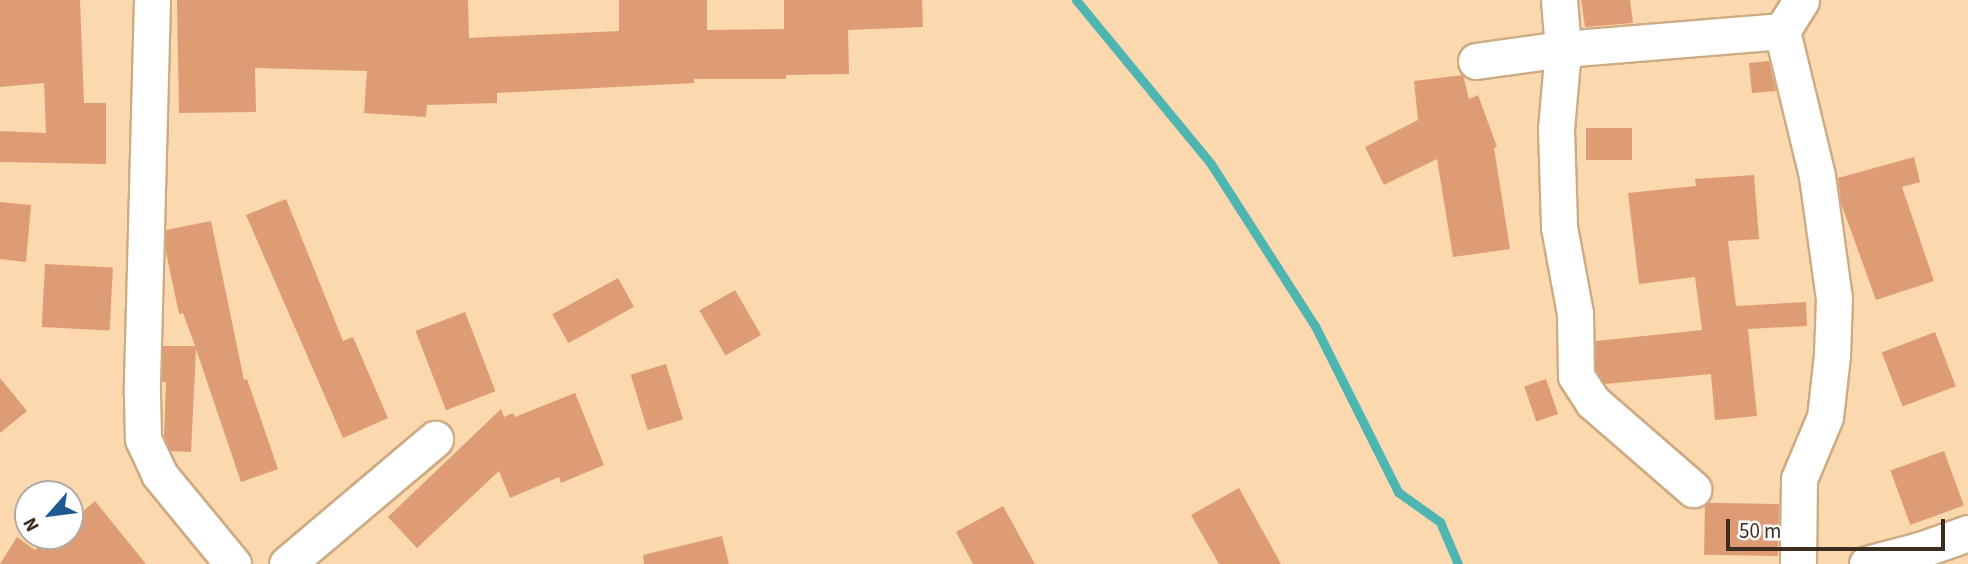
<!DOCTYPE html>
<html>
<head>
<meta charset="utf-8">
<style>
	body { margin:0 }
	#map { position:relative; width:1968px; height:564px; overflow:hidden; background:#fcd8af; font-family:"Source Sans 3",sans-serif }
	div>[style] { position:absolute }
	.stream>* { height:9px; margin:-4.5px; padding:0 4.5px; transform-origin:4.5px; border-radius:4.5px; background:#4eb5b1 }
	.building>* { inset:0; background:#de9c75; transform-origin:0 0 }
	.roads { filter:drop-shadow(2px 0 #cdab83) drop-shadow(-2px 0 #cdab83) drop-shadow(0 2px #cdab83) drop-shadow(0 -2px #cdab83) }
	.minor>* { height:35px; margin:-17.5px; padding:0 17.5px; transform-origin:17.5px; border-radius:17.5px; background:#fff }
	span { translate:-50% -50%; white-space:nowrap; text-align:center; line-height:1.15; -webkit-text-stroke:5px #fff; paint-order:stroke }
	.north { position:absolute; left:14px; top:480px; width:70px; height:70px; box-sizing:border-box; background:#fff; border:2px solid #b1aba5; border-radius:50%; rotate:242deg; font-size:19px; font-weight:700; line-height:28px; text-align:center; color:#3c2e1e }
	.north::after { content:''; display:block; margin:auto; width:24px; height:32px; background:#215a91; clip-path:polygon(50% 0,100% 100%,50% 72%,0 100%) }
	.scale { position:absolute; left:1726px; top:519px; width:219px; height:32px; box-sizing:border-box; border:4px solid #3c2e1e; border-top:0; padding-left:9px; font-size:21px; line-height:24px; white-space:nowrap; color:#3c2e1e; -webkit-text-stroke:5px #fff; paint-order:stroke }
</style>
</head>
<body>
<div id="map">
	<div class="stream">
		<div style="left:1076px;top:0;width:212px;rotate:50.5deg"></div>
		<div style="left:1211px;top:164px;width:193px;rotate:57.3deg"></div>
		<div style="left:1315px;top:326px;width:186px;rotate:63.4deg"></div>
		<div style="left:1398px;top:492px;width:52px;rotate:35.5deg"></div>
		<div style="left:1440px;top:522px;width:46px;rotate:66.8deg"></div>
	</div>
	<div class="building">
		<div style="clip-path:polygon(0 0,80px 0,84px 103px,106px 103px,106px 164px,0 162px,0 131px,46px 133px,44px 83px,0 87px)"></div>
		<div style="clip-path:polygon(177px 0,468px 0,469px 38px,619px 31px,619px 0,707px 0,707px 30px,784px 29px,784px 0,922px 0,923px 27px,848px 30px,849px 74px,786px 75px,786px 79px,694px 79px,694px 83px,497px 93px,497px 103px,427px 105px,426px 117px,364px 113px,367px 71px,255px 68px,256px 112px,179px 113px)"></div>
		<div style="clip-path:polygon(1581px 0,1630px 0,1633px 23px,1585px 27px)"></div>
		<div style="clip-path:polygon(1769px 61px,1776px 91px,1752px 93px,1749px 63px)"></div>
		<div style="clip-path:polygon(1463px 75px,1469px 99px,1478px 95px,1497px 147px,1494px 148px,1510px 249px,1453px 257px,1437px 159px,1384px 185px,1365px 147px,1418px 120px,1414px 81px)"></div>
		<div style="left:1586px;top:128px;width:46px;height:32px"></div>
		<div style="clip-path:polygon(1914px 157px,1920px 182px,1902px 187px,1934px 281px,1876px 300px,1841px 203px,1838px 178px)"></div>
		<div style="clip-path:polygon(1754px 175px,1759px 239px,1728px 241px,1736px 306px,1806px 302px,1807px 326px,1748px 329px,1757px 416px,1715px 420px,1711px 374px,1605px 384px,1596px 370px,1596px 341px,1702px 330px,1695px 277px,1639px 284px,1628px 193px,1696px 186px,1695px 179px)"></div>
		<div style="clip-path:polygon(286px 199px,343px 341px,353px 337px,388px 418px,343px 438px,246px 215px)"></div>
		<div style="clip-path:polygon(0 202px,31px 205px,26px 262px,0 259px)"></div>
		<div style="clip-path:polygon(211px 221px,244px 380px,247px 379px,278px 469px,241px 482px,196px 349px,191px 452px,170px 451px,164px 436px,166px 382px,162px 382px,163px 346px,195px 346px,183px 313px,179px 314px,166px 252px,166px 230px)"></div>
		<div style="left:45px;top:264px;width:68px;height:63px;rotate:3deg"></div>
		<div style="left:618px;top:278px;width:33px;height:75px;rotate:61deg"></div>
		<div style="left:735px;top:290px;width:52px;height:41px;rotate:60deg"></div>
		<div style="left:465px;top:312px;width:85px;height:53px;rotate:69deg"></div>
		<div style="left:1935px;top:332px;width:58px;height:57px;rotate:69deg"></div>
		<div style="left:666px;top:364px;width:58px;height:37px;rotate:73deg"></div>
		<div style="clip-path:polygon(0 378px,27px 411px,0 433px)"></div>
		<div style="left:1546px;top:379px;width:37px;height:23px;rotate:71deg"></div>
		<div style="clip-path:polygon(575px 393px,604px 465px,561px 483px,559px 477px,510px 498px,499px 471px,417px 548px,388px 517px,501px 409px,504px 417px,513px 413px,515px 417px)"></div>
		<div style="left:1944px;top:451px;width:58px;height:57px;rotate:70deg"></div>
		<div style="clip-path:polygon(1239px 488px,1281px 564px,1219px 564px,1191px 515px)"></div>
		<div style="clip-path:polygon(95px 501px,146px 564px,0 564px,17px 537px,35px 550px,52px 536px,70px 536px,70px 522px)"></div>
		<div style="left:1779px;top:504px;width:52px;height:74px;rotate:91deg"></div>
		<div style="clip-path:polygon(1003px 506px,1035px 564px,973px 564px,956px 532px)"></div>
		<div style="clip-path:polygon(722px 536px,729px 564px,644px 564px,643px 555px)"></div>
	</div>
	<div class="roads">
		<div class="minor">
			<div style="left:152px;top:0;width:393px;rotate:91.5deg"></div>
			<div style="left:142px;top:393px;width:46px;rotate:88.8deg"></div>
			<div style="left:143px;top:439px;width:38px;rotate:65deg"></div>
			<div style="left:159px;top:474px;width:117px;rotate:50.6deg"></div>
			<div style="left:1559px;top:0;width:49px;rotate:85.3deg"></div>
			<div style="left:1563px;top:49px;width:80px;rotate:95deg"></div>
			<div style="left:1556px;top:129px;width:98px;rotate:88.2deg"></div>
			<div style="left:1559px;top:227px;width:87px;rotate:79.5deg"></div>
			<div style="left:1575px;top:313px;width:63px;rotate:89.1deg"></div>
			<div style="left:1576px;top:376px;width:31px;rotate:57deg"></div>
			<div style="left:1593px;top:402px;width:133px;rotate:41deg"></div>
			<div style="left:1782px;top:31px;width:149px;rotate:76.4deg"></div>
			<div style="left:1817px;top:176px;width:123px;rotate:82.1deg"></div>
			<div style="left:1834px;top:298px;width:57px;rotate:92deg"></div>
			<div style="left:1832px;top:355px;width:62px;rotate:96.4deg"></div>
			<div style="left:1825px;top:417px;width:67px;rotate:112.8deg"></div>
			<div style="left:1799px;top:479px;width:85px;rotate:90.7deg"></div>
			<div style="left:1476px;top:61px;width:88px;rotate:-7.9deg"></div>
			<div style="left:1563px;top:49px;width:220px;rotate:-4.7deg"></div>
			<div style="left:1782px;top:31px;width:36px;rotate:-58deg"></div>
			<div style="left:287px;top:564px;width:194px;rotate:-40.2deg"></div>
			<div style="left:1867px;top:564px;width:55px;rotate:-14.8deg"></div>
			<div style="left:1920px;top:550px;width:51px;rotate:-19.5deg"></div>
		</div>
	</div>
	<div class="north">N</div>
	<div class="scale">50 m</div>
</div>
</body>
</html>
